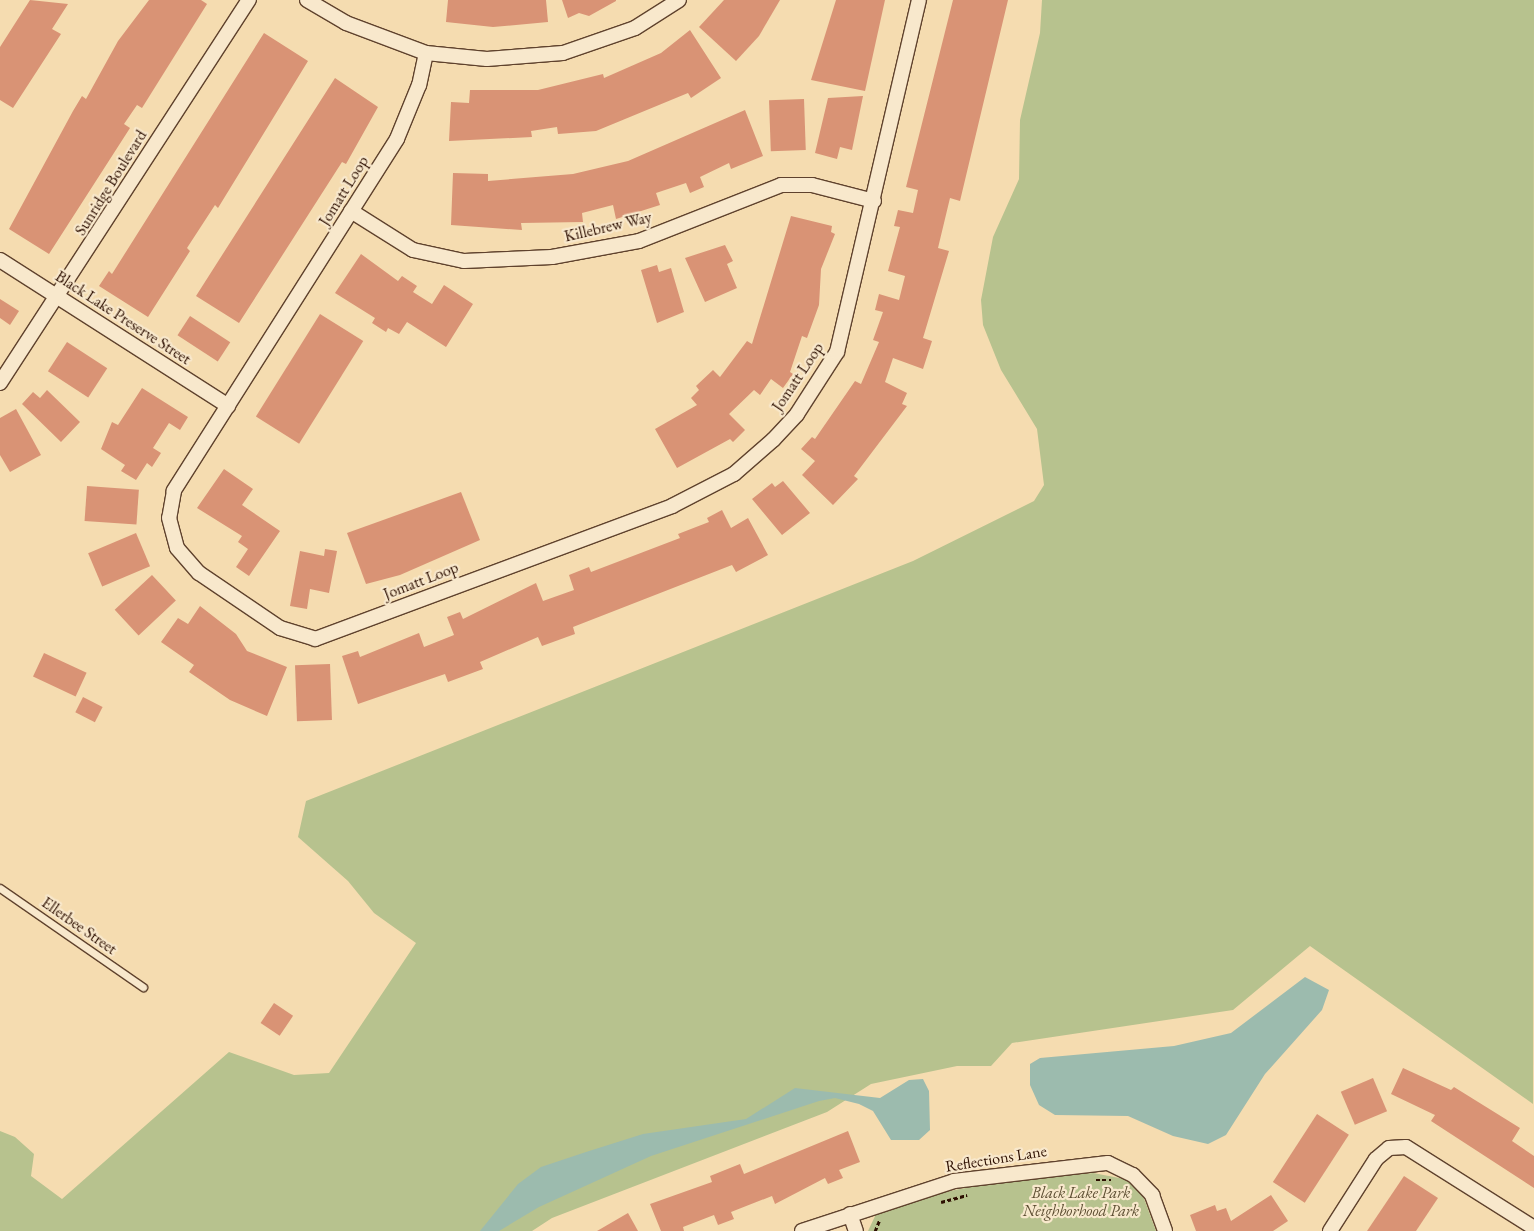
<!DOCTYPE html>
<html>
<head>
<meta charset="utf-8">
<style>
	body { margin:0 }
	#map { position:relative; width:1534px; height:1231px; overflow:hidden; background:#f5dcb0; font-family:"EB Garamond",serif }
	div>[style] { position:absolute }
	.green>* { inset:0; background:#b7c28e }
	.water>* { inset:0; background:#9cbbae }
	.building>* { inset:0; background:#d99375; transform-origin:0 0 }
	.path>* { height:2.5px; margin-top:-1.25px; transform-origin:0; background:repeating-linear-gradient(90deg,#2d0f01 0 4px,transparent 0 6.5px) }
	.roads { filter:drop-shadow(1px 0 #5f422d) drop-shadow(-1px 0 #5f422d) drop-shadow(0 1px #5f422d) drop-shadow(0 -1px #5f422d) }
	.service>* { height:7px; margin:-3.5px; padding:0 3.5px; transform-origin:3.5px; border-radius:3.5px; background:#f8e8cc }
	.minor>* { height:14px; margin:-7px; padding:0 7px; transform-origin:7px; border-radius:7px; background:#f8e8cc }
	span { translate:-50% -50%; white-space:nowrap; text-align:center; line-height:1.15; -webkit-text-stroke:4.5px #f8e8cc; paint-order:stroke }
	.street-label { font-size:16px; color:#2d0f01 }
	.park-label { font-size:16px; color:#5d4e32; font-style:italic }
</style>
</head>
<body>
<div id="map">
	<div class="green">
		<div style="clip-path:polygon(1042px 0,1534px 0,1533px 1104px,1310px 946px,1233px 1010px,1012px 1043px,991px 1066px,957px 1066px,871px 1084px,827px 1112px,552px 1218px,532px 1231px,0 1231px,0 1131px,15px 1137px,34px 1154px,31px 1176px,62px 1199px,229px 1052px,294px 1075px,329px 1073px,416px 943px,374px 913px,348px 881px,298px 837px,306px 801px,913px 561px,1034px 501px,1044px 485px,1037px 429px,1001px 370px,983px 325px,981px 300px,993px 237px,1019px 179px,1020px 120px,1040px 33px)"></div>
		<div style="clip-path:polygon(1093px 1173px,1130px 1180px,1142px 1193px,1156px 1231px,868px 1231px,877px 1212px,934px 1194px,1002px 1181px)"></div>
	</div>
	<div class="water">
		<div style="clip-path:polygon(1305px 977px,1329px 990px,1322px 1010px,1265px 1074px,1226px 1135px,1208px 1144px,1173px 1136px,1128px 1116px,1055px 1115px,1039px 1105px,1030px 1085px,1030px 1064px,1040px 1058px,1174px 1046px,1231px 1033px)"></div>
		<div style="clip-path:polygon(923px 1079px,929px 1091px,930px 1130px,919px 1140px,891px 1140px,873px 1111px,859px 1104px,835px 1098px,819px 1101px,651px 1156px,539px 1207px,499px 1231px,480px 1231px,518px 1184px,541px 1167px,586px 1152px,643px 1134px,746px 1119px,795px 1088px,880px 1098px,909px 1080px)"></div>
	</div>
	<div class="building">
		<div style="clip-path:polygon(30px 0,68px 4px,52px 29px,61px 34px,13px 108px,0 100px,0 47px)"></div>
		<div style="clip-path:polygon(149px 0,201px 0,207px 4px,142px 108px,137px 105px,124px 124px,130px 128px,49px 254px,9px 229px,73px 111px,82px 96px,86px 99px,118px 41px)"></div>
		<div style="clip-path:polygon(448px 0,546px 0,548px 22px,493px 27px,446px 22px)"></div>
		<div style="clip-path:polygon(562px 0,616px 0,616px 1px,589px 16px,579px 13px,568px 18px)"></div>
		<div style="clip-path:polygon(724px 0,780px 0,759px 36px,736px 61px,699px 27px)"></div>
		<div style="clip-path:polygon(836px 0,885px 0,865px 91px,811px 80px)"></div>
		<div style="clip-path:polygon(953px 0,1008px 0,960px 201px,950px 198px,938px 248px,949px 251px,923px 338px,932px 341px,923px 369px,893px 358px,885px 382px,907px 393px,902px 404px,907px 406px,854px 476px,858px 479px,833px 505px,802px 475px,815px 461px,801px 449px,812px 437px,815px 439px,855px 381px,861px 384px,879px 342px,873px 340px,883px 312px,875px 310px,879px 294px,899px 300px,905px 276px,888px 271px,900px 227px,894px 226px,898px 210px,913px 213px,918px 190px,906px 187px)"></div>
		<div style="clip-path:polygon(690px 30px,721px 78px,691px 98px,688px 93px,596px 131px,558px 134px,557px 127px,531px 131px,532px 137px,449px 141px,451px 102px,469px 103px,470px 90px,538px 90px,603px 74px,604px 78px,661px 53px)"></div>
		<div style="clip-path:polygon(264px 33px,308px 61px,218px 208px,215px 205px,187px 248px,190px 251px,148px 317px,99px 286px,109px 271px,112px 274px)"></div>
		<div style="clip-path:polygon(335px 78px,378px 107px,346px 164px,342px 162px,239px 323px,196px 296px)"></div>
		<div style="clip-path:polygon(863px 96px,852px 150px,840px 147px,837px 159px,815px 153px,828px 98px)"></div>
		<div style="left:804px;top:99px;width:51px;height:35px;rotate:88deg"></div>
		<div style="clip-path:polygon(745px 110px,763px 156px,731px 169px,729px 163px,700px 177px,704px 187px,690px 193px,686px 183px,656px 193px,660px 205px,616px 219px,613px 205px,582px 213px,583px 222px,521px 223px,522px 230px,451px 225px,453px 173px,488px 174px,488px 181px,573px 174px,628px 161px)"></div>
		<div style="clip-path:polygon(791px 216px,832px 226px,831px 232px,835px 234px,821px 269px,819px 305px,807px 338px,802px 336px,790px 372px,793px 374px,783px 388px,771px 379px,760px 395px,754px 390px,729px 414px,745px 430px,733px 442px,730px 439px,677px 468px,655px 429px,697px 405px,691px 398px,699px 390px,696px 386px,713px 370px,720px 377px,747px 341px,752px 344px)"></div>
		<div style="clip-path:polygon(725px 245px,733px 261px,727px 264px,737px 288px,705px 302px,685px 258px)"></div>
		<div style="clip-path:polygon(361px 254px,398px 281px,402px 276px,417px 286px,413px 292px,432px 304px,444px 285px,473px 304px,446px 347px,407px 322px,399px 334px,388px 328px,386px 332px,372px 323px,375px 318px,335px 293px)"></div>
		<div style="clip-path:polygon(657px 265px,659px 272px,671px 268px,684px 312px,657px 323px,641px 270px)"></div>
		<div style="clip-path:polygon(0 299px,19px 311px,10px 325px,0 318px)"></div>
		<div style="left:320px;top:314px;width:51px;height:121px;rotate:32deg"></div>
		<div style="left:190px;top:316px;width:48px;height:23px;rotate:33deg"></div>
		<div style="left:67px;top:342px;width:48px;height:35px;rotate:33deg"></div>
		<div style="clip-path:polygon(142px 388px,188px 417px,180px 430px,169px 423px,153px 448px,161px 453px,152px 467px,147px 463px,136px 480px,121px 471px,125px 465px,101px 449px,112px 422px,118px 425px)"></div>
		<div style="clip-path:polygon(47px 390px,80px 422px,61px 442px,22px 404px,33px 392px,40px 398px)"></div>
		<div style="clip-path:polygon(16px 409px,41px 455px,10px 472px,0 455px,0 418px)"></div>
		<div style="clip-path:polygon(224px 469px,253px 489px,242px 505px,280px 531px,249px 576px,236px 567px,248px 549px,238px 542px,242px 536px,197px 508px)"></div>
		<div style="clip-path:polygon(783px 481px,810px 513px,782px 535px,752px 499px,772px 483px,775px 487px)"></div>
		<div style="left:87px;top:486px;width:52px;height:35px;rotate:4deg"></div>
		<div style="clip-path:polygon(461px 492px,480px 540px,400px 575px,366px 584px,347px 533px)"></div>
		<div style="clip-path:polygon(722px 510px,731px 528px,748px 518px,768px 555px,736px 572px,732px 565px,573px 627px,575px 634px,542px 646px,538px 637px,480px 662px,483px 669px,448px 682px,445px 674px,358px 704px,342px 656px,358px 651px,360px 657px,419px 633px,424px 647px,454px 635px,447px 617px,460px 612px,463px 619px,536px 583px,543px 601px,574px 590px,569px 575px,589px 567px,591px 572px,680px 538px,678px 534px,709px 522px,707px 518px)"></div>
		<div style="left:136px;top:533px;width:36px;height:52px;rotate:67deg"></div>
		<div style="clip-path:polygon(325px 549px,337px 551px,329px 593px,310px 589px,307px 609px,290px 606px,300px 551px,324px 556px)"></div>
		<div style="left:152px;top:575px;width:35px;height:51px;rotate:47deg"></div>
		<div style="clip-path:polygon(200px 606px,236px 634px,247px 651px,287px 667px,267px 716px,230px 700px,189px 672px,194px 665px,161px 642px,178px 618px,188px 624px)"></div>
		<div style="left:44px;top:653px;width:47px;height:26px;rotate:25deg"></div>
		<div style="left:330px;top:664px;width:56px;height:35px;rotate:88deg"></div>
		<div style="left:83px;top:697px;width:22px;height:17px;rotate:27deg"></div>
		<div style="left:274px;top:1003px;width:23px;height:24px;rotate:34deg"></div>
		<div style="clip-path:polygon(1403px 1068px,1451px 1090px,1454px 1087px,1520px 1128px,1512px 1141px,1534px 1156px,1534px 1188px,1431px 1121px,1435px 1115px,1391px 1094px)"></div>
		<div style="left:1373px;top:1078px;width:36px;height:35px;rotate:67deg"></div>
		<div style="left:1317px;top:1114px;width:38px;height:81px;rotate:33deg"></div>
		<div style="clip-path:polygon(848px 1131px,860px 1162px,839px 1170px,843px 1178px,828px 1184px,825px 1178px,775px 1204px,772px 1196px,731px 1212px,734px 1219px,718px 1225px,714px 1215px,683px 1227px,684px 1231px,661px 1231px,650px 1204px,712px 1182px,710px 1176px,740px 1164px,744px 1174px)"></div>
		<div style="clip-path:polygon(1404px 1176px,1438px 1198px,1416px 1231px,1367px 1231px)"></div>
		<div style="clip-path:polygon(1271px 1195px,1288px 1221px,1273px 1231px,1196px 1231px,1190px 1215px,1215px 1205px,1217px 1211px,1226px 1208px,1231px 1221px)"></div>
		<div style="clip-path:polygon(628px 1213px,638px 1231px,597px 1231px)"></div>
	</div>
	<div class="path">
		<div style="left:1096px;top:1180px;width:15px"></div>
		<div style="left:941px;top:1202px;width:27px;rotate:-15deg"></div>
		<div style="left:875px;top:1231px;width:11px;rotate:-68deg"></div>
	</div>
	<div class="roads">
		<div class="service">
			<div style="left:0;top:888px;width:174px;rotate:34.7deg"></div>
		</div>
		<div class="minor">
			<div style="left:307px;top:0;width:45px;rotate:30.5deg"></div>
			<div style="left:346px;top:23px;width:85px;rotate:20.6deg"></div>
			<div style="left:426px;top:53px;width:33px;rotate:102deg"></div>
			<div style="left:419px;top:85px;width:58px;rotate:112.2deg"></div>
			<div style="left:397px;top:139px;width:417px;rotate:122.4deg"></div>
			<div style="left:174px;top:491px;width:27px;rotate:100deg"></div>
			<div style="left:169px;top:518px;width:31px;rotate:75deg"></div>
			<div style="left:177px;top:548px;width:33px;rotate:49deg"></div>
			<div style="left:199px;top:573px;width:98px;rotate:34.2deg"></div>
			<div style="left:280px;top:628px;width:37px;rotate:17deg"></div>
			<div style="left:315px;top:639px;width:381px;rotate:-20.4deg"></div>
			<div style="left:672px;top:506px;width:70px;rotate:-27.3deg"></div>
			<div style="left:734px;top:474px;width:52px;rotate:-41.1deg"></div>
			<div style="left:773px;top:440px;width:35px;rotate:-47deg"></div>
			<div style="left:797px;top:414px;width:74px;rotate:-57.2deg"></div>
			<div style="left:837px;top:352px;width:361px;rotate:-76.9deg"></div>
			<div style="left:426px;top:53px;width:61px;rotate:5.6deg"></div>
			<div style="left:487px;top:59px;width:76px;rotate:-4.5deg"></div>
			<div style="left:563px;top:53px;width:76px;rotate:-19.1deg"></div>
			<div style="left:635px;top:28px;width:52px;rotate:-32.5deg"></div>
			<div style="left:351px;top:211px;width:73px;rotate:32.2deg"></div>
			<div style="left:413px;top:250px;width:52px;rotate:12.2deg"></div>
			<div style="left:464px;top:261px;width:88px;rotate:-2.6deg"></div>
			<div style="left:552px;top:257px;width:88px;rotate:-10.4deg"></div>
			<div style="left:639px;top:241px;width:153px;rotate:-21.5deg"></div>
			<div style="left:781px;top:185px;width:31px"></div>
			<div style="left:812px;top:185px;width:64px;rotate:14.5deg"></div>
			<div style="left:0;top:260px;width:271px;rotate:32.6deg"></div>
			<div style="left:0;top:383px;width:457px;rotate:-57deg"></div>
			<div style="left:850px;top:1214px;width:18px;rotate:71deg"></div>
			<div style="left:802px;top:1231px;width:160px;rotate:-18.2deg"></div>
			<div style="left:954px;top:1181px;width:155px;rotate:-6.7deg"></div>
			<div style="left:1108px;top:1163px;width:28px;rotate:26deg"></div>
			<div style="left:1133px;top:1175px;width:28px;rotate:46deg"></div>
			<div style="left:1152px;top:1195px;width:38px;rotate:70deg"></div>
			<div style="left:1330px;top:1231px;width:85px;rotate:-57.4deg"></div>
			<div style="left:1376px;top:1159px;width:17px;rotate:-40deg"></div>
			<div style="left:1389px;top:1148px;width:17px;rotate:-3deg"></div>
			<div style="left:1406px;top:1147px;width:151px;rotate:32.3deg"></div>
		</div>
	</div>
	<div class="street-label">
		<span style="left:111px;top:183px;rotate:-58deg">Sunridge Boulevard</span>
		<span style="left:344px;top:191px;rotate:-58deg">Jomatt Loop</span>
		<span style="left:608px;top:227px;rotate:-13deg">Killebrew Way</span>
		<span style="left:123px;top:318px;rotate:33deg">Black Lake Preserve Street</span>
		<span style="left:798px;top:377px;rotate:-56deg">Jomatt Loop</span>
		<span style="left:421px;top:581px;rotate:-21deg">Jomatt Loop</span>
		<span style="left:79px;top:926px;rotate:35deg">Ellerbee Street</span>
		<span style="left:996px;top:1159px;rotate:-9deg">Reflections Lane</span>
	</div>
	<div class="park-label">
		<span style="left:1081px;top:1202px">Black Lake Park<br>Neighborhood Park</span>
	</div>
</div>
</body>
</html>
